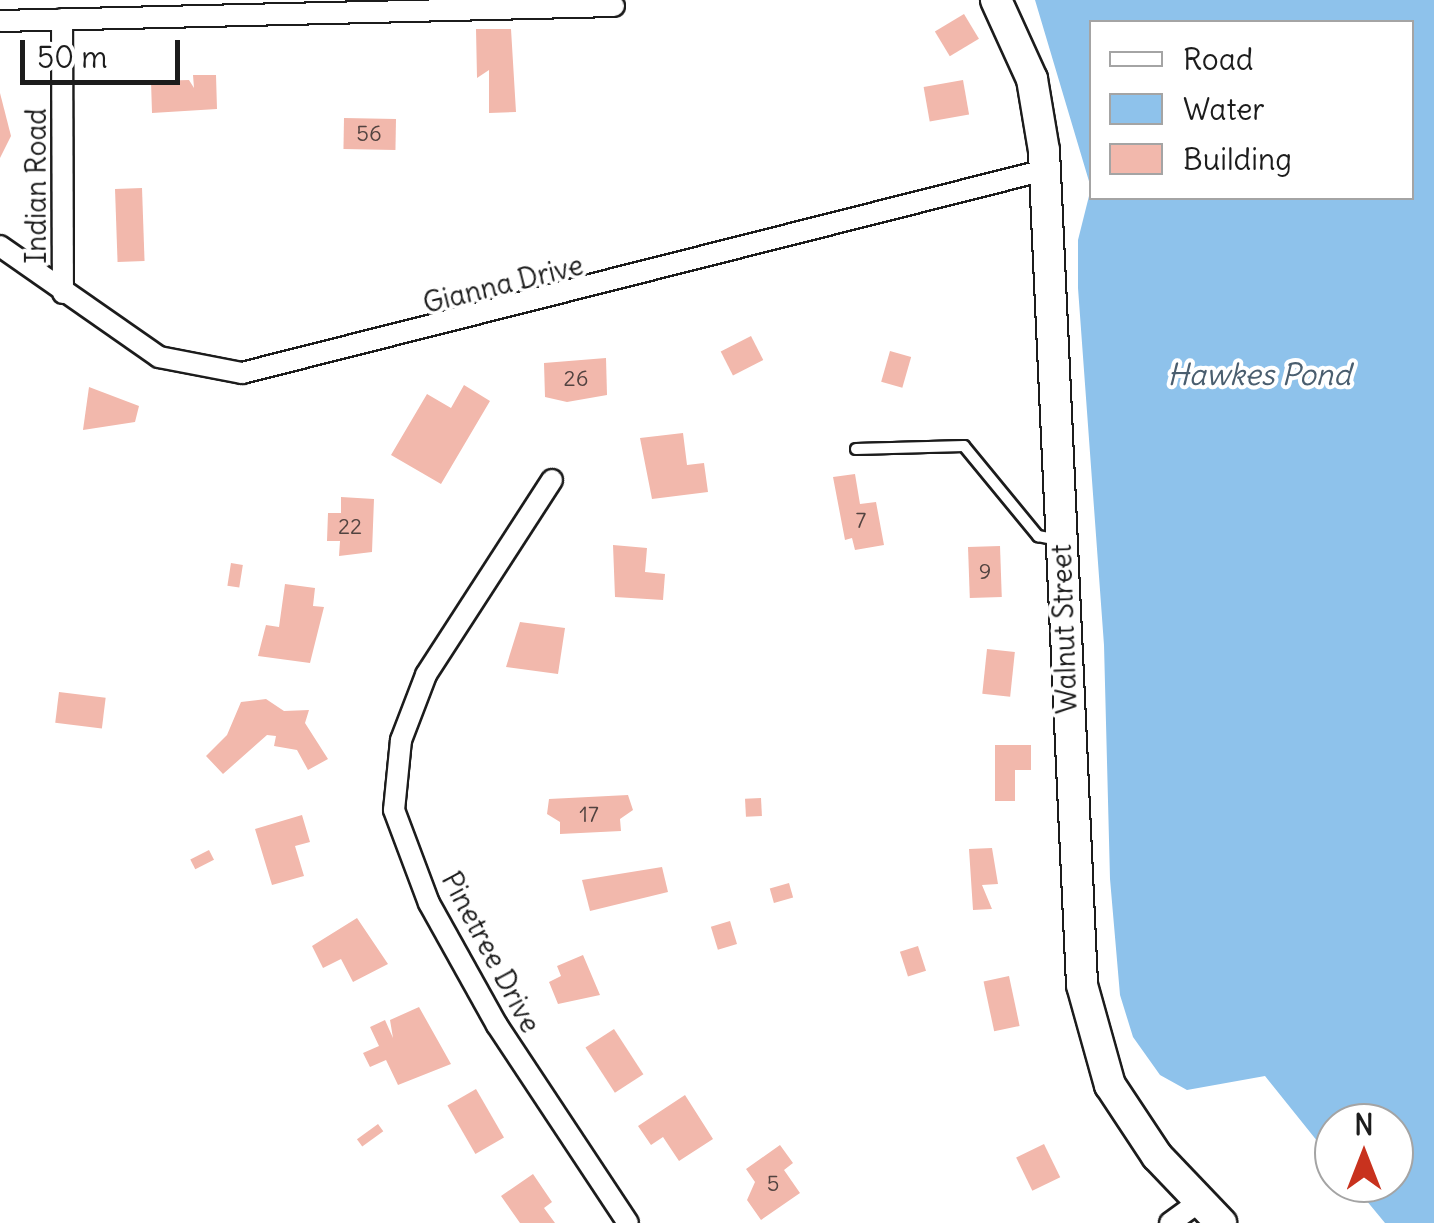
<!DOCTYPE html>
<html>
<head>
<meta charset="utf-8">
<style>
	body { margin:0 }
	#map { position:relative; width:1434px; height:1223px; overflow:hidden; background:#fff; font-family:Delius,sans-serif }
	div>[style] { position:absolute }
	.water>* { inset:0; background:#8ec2eb }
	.building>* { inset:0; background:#f2b8ac; transform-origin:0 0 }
	.roads { filter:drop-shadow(2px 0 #1c1c1c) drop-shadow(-2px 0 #1c1c1c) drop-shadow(0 2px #1c1c1c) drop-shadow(0 -2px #1c1c1c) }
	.lane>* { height:10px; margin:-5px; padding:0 5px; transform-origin:5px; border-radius:5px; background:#fff }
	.street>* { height:20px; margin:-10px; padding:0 10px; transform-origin:10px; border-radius:10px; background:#fff }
	.secondary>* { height:30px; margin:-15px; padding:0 15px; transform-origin:15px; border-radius:15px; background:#fff }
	span { translate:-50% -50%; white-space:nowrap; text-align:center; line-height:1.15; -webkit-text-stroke:8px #fff; paint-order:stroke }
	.number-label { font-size:22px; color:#524340 }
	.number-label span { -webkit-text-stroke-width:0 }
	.street-label { font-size:28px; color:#1c1c1c }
	.water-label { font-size:30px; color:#4a5e6f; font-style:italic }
	.legend { position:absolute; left:1089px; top:20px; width:325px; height:180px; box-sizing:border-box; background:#fff; border:2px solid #a4a4a4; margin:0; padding:12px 18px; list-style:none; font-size:30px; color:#1c1c1c }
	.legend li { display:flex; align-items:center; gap:20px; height:50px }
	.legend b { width:50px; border:2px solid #a4a4a4 }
	.north { position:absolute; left:1314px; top:1103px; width:100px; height:100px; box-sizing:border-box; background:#fff; border:2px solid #a4a4a4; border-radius:50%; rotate:0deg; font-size:28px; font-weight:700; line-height:40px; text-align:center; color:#1c1c1c }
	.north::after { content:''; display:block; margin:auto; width:35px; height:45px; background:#c8321e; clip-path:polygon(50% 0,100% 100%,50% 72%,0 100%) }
	.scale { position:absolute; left:20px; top:40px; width:160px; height:45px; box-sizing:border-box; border:5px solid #1c1c1c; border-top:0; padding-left:12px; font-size:30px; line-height:35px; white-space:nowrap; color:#1c1c1c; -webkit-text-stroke:8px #fff; paint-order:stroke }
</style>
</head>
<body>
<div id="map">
	<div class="water">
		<div style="clip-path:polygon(evenodd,1035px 0,1434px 0,1434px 1223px,1385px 1223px,1352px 1183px,1394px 1183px,1394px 1123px,1334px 1123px,1334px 1162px,1265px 1076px,1187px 1090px,1160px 1075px,1133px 1037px,1120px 995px,1110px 879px,1104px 645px,1078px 288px,1078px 240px,1091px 188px,1035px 0,1092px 22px,1412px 22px,1412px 198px,1092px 198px,1092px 22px)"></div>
	</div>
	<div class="building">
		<div style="left:964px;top:14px;width:29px;height:34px;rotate:59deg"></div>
		<div style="clip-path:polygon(476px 29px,511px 29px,516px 112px,489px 113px,489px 70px,477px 78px)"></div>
		<div style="clip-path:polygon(193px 75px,216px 75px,217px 109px,152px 113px,151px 81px,189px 80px,194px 88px)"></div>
		<div style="left:963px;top:80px;width:35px;height:40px;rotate:80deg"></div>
		<div style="clip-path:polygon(0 93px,11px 136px,0 158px)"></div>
		<div style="left:344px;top:118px;width:52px;height:31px;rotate:1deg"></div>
		<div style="left:142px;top:188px;width:73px;height:27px;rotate:88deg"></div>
		<div style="left:751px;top:336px;width:27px;height:34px;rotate:63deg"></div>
		<div style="left:890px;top:351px;width:22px;height:32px;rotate:16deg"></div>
		<div style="clip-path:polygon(606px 358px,607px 395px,567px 402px,545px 397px,544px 363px)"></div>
		<div style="clip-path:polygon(464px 385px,490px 401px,441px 484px,391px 455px,427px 394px,451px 408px)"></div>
		<div style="clip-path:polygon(89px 387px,139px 406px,135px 422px,83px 430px)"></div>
		<div style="clip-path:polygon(683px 433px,687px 465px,704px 463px,708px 492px,652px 499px,640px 438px)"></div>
		<div style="clip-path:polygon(855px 474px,860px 504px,876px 502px,884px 545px,855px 550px,852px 538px,845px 540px,833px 477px)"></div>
		<div style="clip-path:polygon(341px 497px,374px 499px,372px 552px,339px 556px,340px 541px,327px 541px,328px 513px,341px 513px)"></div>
		<div style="clip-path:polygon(613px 545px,647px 548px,645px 572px,665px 574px,663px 600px,615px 597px)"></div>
		<div style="left:1000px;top:546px;width:51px;height:32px;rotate:88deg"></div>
		<div style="left:231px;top:563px;width:12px;height:23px;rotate:9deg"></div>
		<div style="clip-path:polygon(285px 584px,315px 588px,313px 606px,324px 607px,310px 663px,258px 656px,266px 625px,279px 627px)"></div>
		<div style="clip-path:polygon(520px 622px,565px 628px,558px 674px,506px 667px)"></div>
		<div style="left:987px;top:649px;width:28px;height:45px;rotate:6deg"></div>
		<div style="left:59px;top:692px;width:47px;height:31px;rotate:7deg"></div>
		<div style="clip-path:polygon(266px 699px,284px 711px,309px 710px,305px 723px,328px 759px,308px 770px,297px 750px,274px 746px,276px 736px,267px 735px,223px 774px,206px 756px,227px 735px,241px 702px)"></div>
		<div style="clip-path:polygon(995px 745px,1031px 745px,1031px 770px,1015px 770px,1015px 801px,995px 801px)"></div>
		<div style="clip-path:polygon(628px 795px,633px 810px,620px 819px,621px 831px,560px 834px,560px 822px,547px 814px,549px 799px)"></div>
		<div style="left:761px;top:798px;width:18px;height:16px;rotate:87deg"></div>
		<div style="clip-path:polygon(302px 815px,310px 842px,295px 846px,304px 876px,272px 885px,255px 829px)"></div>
		<div style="clip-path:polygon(992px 848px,998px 884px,982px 885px,992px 909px,973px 910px,969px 849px)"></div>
		<div style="left:209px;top:850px;width:11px;height:21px;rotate:63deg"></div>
		<div style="clip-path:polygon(662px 867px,668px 892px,590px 911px,582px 880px)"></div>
		<div style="left:789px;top:883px;width:15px;height:20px;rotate:74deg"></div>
		<div style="clip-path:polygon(357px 918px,388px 964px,353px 982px,341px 959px,323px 968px,312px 946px)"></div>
		<div style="left:730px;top:921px;width:24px;height:20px;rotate:73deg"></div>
		<div style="left:918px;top:946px;width:26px;height:19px;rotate:72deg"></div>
		<div style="clip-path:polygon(583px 955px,600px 995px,558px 1004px,549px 982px,561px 976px,557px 966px)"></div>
		<div style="left:1009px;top:976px;width:51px;height:26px;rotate:78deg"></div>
		<div style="clip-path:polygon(419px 1007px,451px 1064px,398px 1085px,386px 1060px,370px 1067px,363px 1053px,379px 1046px,370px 1027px,385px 1020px,393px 1038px,390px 1020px)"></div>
		<div style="left:614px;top:1029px;width:54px;height:34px;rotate:57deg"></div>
		<div style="left:476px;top:1089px;width:56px;height:33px;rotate:60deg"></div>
		<div style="clip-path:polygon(685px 1095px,713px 1139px,679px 1161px,663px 1137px,651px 1145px,638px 1126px)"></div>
		<div style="left:378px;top:1124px;width:9px;height:26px;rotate:54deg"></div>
		<div style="left:1044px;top:1144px;width:37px;height:31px;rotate:64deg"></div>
		<div style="clip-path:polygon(780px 1145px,793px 1163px,784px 1170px,800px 1193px,761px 1220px,747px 1200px,755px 1182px,746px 1169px)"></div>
		<div style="clip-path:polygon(533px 1174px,552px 1202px,544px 1208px,555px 1223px,520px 1223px,501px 1196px)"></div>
	</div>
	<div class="roads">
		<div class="lane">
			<div style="left:856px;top:449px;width:108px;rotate:-1.6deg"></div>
			<div style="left:964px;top:446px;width:117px;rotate:50.6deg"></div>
			<div style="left:1038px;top:536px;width:21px;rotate:11deg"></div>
		</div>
		<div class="street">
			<div style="left:62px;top:19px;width:274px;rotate:89.8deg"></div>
			<div style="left:0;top:21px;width:614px;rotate:-1.4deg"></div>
			<div style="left:0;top:246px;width:194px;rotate:34.9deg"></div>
			<div style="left:159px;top:357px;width:85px;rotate:10.9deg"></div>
			<div style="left:242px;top:373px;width:828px;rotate:-14.19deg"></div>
			<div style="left:552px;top:480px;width:232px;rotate:122.9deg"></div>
			<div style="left:426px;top:675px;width:70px;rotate:111deg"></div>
			<div style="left:401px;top:740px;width:70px;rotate:95.7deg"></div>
			<div style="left:394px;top:810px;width:99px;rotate:69.4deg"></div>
			<div style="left:429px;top:903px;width:140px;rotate:60.9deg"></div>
			<div style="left:497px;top:1025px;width:237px;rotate:56.5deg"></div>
			<div style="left:1170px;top:1223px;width:37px;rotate:-36deg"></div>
		</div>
		<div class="secondary">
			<div style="left:996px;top:0;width:87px;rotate:65.5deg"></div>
			<div style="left:1032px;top:79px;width:73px;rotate:80.5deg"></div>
			<div style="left:1044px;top:151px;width:835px;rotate:87.39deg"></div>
			<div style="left:1082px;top:985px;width:104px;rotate:74.4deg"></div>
			<div style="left:1110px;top:1085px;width:85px;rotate:56.5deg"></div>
			<div style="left:1157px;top:1156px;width:93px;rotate:46.3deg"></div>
		</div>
	</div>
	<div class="number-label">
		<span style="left:369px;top:134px">56</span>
		<span style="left:576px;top:379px">26</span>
		<span style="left:861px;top:521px">7</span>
		<span style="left:350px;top:527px">22</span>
		<span style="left:985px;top:572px">9</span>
		<span style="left:589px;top:815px">17</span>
		<span style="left:773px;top:1184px">5</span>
	</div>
	<div class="street-label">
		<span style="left:36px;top:186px;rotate:-90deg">Indian Road</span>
		<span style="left:503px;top:284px;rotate:-14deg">Gianna Drive</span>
		<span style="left:1064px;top:629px;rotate:-92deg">Walnut Street</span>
		<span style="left:491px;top:952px;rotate:62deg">Pinetree Drive</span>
	</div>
	<div class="water-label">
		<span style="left:1259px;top:374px">Hawkes Pond</span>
	</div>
	<ul class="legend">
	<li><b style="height:12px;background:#fff"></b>Road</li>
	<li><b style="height:28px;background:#8ec2eb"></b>Water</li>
	<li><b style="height:28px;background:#f2b8ac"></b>Building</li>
	</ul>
	<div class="north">N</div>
	<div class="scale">50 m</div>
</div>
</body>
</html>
